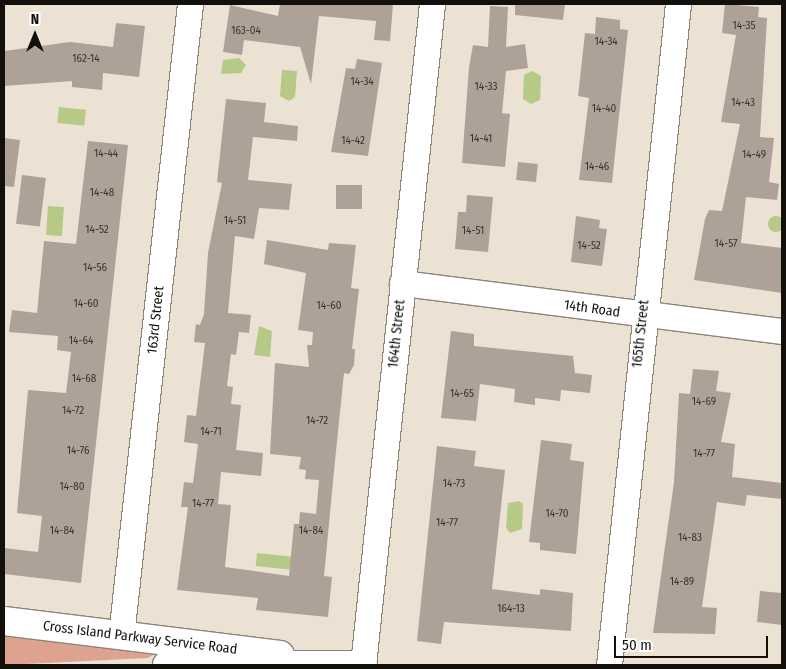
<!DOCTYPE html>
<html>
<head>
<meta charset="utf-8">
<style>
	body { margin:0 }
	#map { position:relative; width:786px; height:669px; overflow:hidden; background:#ebe2d4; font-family:"Fira Sans Condensed",sans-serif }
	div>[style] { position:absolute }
	.green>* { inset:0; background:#dea291 }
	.water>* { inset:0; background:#b6c986; transform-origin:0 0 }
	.round { border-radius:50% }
	.building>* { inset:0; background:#aea198; transform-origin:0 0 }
	.roads { filter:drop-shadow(1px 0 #8c8477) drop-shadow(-1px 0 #8c8477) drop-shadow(0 1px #8c8477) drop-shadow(0 -1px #8c8477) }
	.street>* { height:25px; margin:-12.5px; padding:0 12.5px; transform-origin:12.5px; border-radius:12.5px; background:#fff }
	.secondary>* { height:28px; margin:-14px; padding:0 14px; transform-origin:14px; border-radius:14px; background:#fff }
	.highway>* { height:28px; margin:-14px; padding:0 14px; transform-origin:14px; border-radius:14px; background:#fff }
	span { translate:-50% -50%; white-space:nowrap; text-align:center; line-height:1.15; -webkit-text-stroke:4px #fff; paint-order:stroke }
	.number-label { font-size:11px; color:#3a342f }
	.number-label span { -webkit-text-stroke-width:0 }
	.street-label { font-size:14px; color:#13100c }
	.frame { position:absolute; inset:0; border:5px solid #13100c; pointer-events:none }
	.north { position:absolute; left:10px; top:10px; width:50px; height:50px; -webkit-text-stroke:4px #fff; paint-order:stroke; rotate:0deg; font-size:14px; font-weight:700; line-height:20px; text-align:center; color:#13100c }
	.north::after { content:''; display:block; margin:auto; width:18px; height:22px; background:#13100c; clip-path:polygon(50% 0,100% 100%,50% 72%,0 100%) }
	.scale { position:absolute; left:614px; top:636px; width:154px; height:22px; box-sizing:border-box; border:2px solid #13100c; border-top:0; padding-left:6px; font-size:15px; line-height:18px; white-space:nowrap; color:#13100c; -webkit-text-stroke:4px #fff; paint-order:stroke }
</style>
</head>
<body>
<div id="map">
	<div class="green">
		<div style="clip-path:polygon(4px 633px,156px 653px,148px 658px,4px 665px)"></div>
	</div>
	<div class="water">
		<div style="clip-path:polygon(239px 58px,246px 65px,241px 73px,221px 74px,223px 60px)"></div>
		<div style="clip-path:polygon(282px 70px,297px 71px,295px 97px,289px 101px,280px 96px)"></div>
		<div style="clip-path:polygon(532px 71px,541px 76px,540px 100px,531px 104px,523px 99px,524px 75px)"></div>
		<div style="left:59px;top:107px;width:27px;height:16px;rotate:6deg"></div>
		<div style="left:48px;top:206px;width:16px;height:29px;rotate:4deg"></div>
		<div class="round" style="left:768px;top:216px;width:16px;height:16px"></div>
		<div style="clip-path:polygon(259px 326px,272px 331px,270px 357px,254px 355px)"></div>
		<div style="clip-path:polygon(519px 501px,523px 504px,522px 529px,510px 533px,506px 528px,508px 503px)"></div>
		<div style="left:257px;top:553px;width:36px;height:13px;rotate:6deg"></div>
	</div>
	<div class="building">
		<div style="clip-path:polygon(280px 4px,393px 4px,390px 41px,374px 40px,376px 21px,319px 16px,311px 84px,300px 47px,244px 40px,242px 55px,223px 52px,230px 5px,278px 16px)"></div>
		<div style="clip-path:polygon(515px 4px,565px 4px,563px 20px,515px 15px)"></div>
		<div style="clip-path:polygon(725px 4px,759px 7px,758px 17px,767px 18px,760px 137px,774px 138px,769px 182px,779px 184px,777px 200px,746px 197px,741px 243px,782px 248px,782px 293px,694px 280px,705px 219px,709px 210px,722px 211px,740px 124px,721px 122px,736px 35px,722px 33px)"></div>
		<div style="clip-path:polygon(490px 6px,508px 7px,506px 47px,525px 44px,528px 68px,506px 71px,502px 113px,510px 114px,505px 167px,462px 163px,469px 67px,473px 45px,488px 47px)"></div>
		<div style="clip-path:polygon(596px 17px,620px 20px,620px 29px,628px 30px,612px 183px,579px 180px,589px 98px,578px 96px,585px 33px,595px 34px)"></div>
		<div style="clip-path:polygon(116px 23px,145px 26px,139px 77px,103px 73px,102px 90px,72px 87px,72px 81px,4px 86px,4px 51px,70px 42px,113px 47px)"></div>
		<div style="clip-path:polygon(357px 59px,382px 63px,368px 156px,331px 152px,346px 68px,355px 69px)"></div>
		<div style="clip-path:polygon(226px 99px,266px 103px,264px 122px,298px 126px,297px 141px,253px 137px,248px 180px,292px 184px,289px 210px,259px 208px,254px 239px,235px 236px,228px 313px,251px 315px,249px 333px,239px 332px,236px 355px,231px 354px,227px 386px,233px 387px,231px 404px,241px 405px,236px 450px,263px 453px,261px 476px,221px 472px,218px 504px,231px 505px,225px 567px,289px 576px,294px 524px,299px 524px,300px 512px,316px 514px,319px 480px,305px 479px,306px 470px,299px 469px,301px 457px,270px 454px,275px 363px,309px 367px,307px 345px,312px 345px,313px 332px,298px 330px,306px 273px,264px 264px,267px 240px,328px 250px,329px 243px,356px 245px,351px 288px,359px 289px,352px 349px,355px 349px,354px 365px,349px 374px,344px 373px,335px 461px,324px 576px,332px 577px,328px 617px,256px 610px,258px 598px,177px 590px,188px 507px,181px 507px,184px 482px,193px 483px,198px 444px,184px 442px,187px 415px,196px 416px,205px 343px,194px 342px,196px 324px,200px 325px,204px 314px,208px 253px,222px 183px,217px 182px)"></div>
		<div style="clip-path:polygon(4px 138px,20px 140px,14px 187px,4px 186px)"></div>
		<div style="clip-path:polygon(88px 141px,128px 145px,81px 583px,4px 574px,4px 548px,38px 552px,42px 516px,17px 513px,28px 390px,66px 393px,71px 352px,57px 350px,58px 336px,9px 332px,12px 310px,37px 313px,44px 241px,76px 244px)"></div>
		<div style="left:518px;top:162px;width:20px;height:18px;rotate:6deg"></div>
		<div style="left:22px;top:175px;width:24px;height:49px;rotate:7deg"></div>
		<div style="left:336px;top:185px;width:26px;height:24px"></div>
		<div style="clip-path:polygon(467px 195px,493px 197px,488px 252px,455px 249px,458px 212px,466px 212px)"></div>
		<div style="clip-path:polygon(576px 216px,600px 220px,599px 228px,607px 229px,602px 266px,571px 262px)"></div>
		<div style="clip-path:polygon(451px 331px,474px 334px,474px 346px,573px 356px,575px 373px,592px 375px,590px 393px,561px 390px,560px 401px,535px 398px,535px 405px,514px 402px,515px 389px,480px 384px,476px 421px,441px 418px)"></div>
		<div style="clip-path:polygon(693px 369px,719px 371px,716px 391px,731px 393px,721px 442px,735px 444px,732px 477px,782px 483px,782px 499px,747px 495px,745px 506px,717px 502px,702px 607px,717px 608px,715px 634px,653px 633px,674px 482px,679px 393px,690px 394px)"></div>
		<div style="clip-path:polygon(541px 440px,572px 444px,570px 460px,584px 462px,576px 554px,540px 550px,540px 543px,529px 542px)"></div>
		<div style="clip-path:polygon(437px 446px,476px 451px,474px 466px,505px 470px,492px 589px,540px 595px,540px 589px,573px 593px,571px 631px,444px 622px,441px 644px,417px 641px)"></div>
		<div style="clip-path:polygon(760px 591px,782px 593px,782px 625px,757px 622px)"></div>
	</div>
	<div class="roads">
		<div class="street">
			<div style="left:402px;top:283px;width:383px;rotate:7.2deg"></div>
			<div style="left:121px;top:636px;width:636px;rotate:-83.77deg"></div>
			<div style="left:363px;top:665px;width:665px;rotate:-84.04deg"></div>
			<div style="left:609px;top:665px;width:665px;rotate:-84.04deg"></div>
		</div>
		<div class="secondary">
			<div style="left:4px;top:621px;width:278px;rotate:7deg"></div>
		</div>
		<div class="highway">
			<div style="left:167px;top:665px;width:196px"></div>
		</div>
	</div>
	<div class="number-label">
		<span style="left:744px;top:26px">14-35</span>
		<span style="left:246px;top:31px">163-04</span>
		<span style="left:606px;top:42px">14-34</span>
		<span style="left:86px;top:59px">162-14</span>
		<span style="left:362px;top:82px">14-34</span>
		<span style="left:486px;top:87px">14-33</span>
		<span style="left:743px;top:103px">14-43</span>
		<span style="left:604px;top:109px">14-40</span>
		<span style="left:481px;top:139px">14-41</span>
		<span style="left:353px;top:141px">14-42</span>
		<span style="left:106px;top:154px">14-44</span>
		<span style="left:754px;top:155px">14-49</span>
		<span style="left:597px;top:167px">14-46</span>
		<span style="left:102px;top:193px">14-48</span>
		<span style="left:235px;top:221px">14-51</span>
		<span style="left:97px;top:230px">14-52</span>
		<span style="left:473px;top:231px">14-51</span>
		<span style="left:726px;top:244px">14-57</span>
		<span style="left:589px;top:246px">14-52</span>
		<span style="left:95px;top:268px">14-56</span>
		<span style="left:86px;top:304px">14-60</span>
		<span style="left:329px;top:306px">14-60</span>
		<span style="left:81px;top:341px">14-64</span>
		<span style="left:84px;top:379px">14-68</span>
		<span style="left:462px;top:394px">14-65</span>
		<span style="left:704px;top:402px">14-69</span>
		<span style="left:73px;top:411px">14-72</span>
		<span style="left:317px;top:421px">14-72</span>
		<span style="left:211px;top:432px">14-71</span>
		<span style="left:78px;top:451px">14-76</span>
		<span style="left:704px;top:454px">14-77</span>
		<span style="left:454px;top:484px">14-73</span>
		<span style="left:72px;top:487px">14-80</span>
		<span style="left:203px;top:504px">14-77</span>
		<span style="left:557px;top:514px">14-70</span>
		<span style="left:447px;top:523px">14-77</span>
		<span style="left:62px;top:531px">14-84</span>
		<span style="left:311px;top:531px">14-84</span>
		<span style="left:690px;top:538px">14-83</span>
		<span style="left:682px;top:582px">14-89</span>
		<span style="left:511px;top:609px">164-13</span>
	</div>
	<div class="street-label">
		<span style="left:592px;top:309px;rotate:8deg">14th Road</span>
		<span style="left:156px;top:320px;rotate:-84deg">163rd Street</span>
		<span style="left:397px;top:334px;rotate:-84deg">164th Street</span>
		<span style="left:641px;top:334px;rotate:-84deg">165th Street</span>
		<span style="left:140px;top:638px;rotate:7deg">Cross Island Parkway Service Road</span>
	</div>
	<div class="frame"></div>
	<div class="north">N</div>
	<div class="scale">50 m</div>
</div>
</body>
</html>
